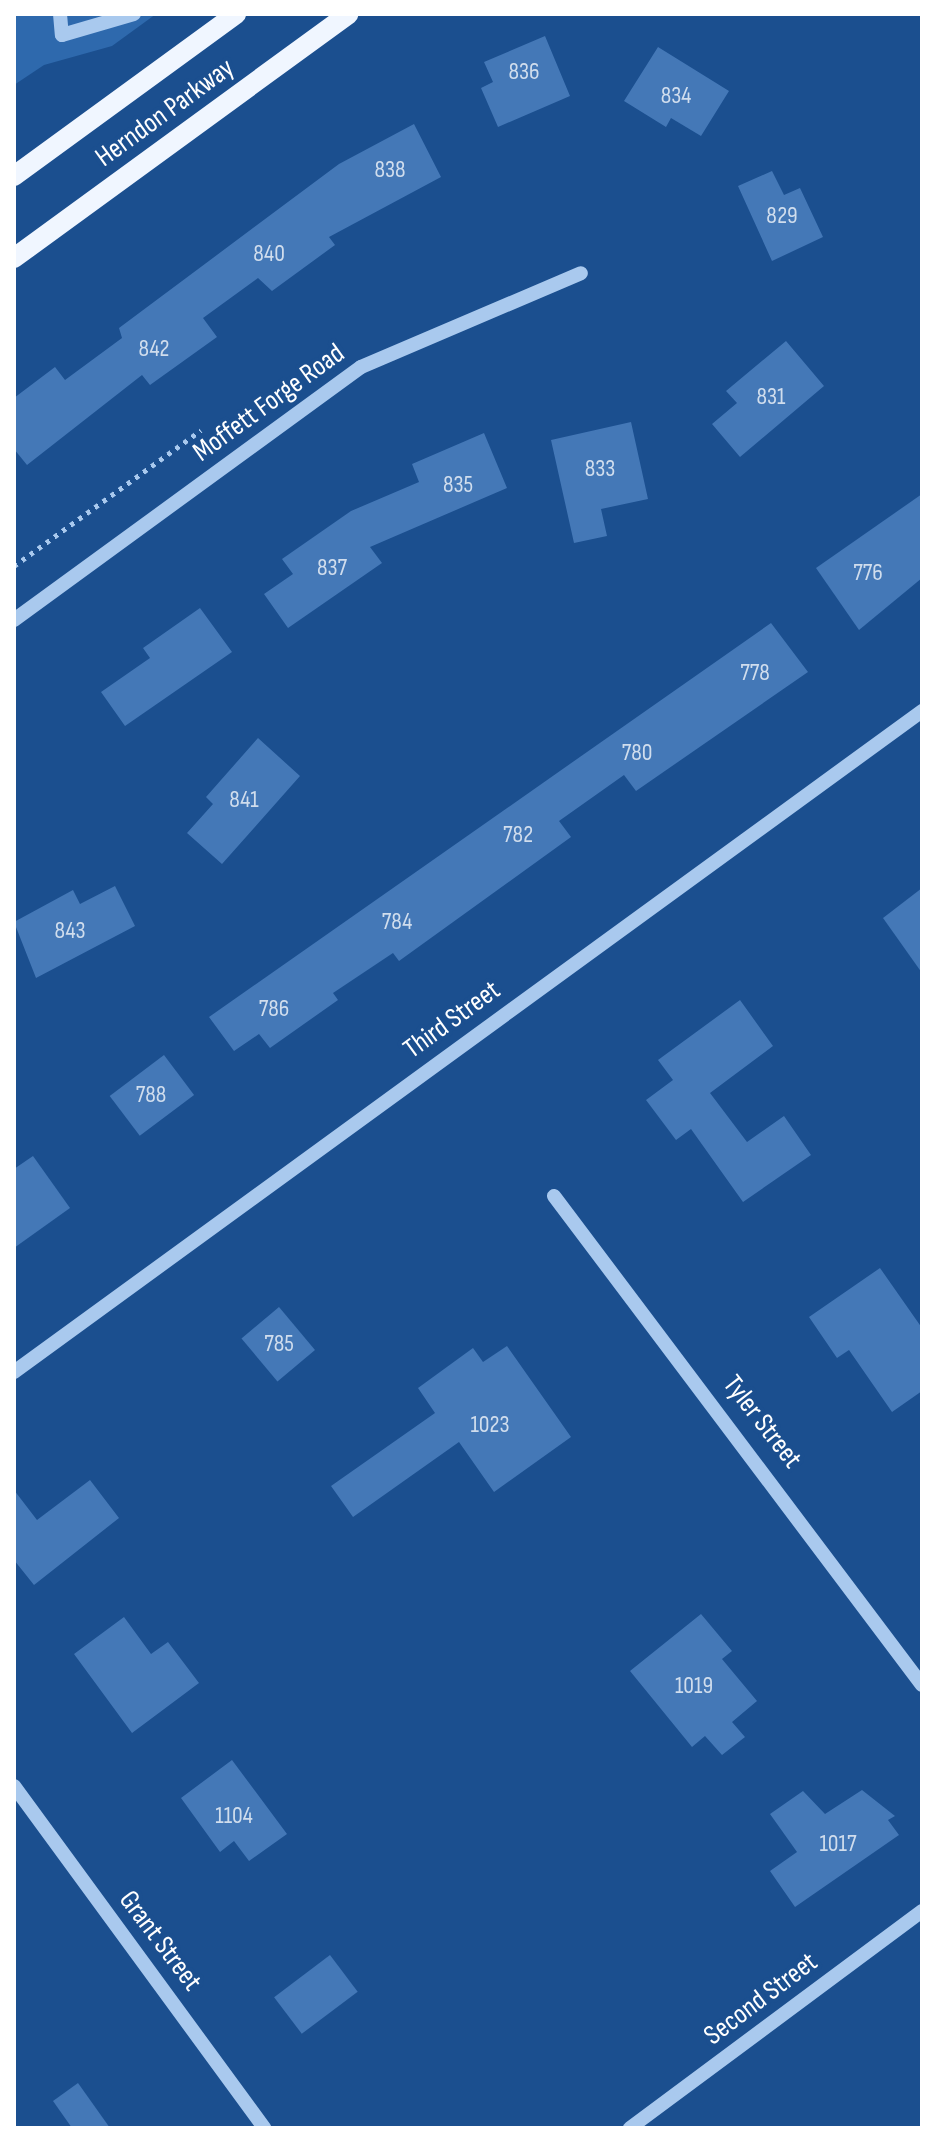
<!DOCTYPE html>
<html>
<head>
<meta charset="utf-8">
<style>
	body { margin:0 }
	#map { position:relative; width:936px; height:2142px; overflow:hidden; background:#1b4f8f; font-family:"Sofia Sans Condensed",sans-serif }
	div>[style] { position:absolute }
	.green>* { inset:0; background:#2e69ad }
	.building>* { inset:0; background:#4478b7; transform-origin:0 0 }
	.path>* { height:5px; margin-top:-2.5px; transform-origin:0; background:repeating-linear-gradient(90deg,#a9c9ee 0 4px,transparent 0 10px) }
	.minor>* { height:14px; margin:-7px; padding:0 7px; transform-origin:7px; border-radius:7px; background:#a9c9ee }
	.major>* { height:20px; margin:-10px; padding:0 10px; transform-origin:10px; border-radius:10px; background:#f0f6ff }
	span { translate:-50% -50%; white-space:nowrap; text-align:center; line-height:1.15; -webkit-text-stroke:8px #1b4f8f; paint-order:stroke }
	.number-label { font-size:24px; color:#d0dded }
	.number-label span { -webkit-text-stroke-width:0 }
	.street-label { font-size:28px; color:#fff }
	.frame { position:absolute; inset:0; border:16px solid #fff; pointer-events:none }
</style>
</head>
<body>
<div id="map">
	<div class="green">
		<div style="clip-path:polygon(14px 14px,156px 14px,112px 46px,44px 65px,14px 85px)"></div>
	</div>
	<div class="building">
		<div style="clip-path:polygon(545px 36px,570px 96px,498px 127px,481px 88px,493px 82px,484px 62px)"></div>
		<div style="clip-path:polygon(658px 47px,729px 91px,701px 136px,671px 118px,666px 127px,624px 101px)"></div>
		<div style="clip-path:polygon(414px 124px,441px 177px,329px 237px,335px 245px,272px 291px,258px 278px,203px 318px,217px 337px,150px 385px,142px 375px,27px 465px,14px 449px,14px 398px,55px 367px,65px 380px,122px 338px,119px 328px,339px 164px)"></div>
		<div style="clip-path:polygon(772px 171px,784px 195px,800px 188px,823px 237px,772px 261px,738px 186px)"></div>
		<div style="clip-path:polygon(786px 341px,824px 386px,740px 457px,712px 424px,737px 403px,726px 391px)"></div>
		<div style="clip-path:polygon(631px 422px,648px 499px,601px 509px,607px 536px,574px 543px,551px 440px)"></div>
		<div style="clip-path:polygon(484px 433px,507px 488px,370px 547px,382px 563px,288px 628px,264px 594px,293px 574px,282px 559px,351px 511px,419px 482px,412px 464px)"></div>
		<div style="clip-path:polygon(922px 494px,922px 578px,859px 630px,816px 568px)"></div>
		<div style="clip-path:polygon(200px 608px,232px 652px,125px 726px,101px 692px,150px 658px,143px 648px)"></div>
		<div style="clip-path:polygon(771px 623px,808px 672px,636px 791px,624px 775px,559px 821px,571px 837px,399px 961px,393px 953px,333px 993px,338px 1000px,270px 1048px,259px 1034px,234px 1051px,209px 1017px)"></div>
		<div style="clip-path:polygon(258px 738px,300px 776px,222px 864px,187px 833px,213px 804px,206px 797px)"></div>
		<div style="clip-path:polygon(115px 886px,135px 926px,36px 978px,14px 922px,73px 890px,80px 904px)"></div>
		<div style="clip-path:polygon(922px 888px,922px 973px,883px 918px)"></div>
		<div style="clip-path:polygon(740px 1000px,773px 1046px,710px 1093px,747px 1142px,784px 1116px,811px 1155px,743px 1202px,691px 1129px,676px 1140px,646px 1100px,673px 1080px,658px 1060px)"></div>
		<div style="left:164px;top:1055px;width:50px;height:68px;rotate:53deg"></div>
		<div style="clip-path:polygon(33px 1156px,70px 1208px,14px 1248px,14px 1169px)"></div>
		<div style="clip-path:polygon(880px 1268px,922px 1328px,922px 1391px,892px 1412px,849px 1350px,837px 1358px,809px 1317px)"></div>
		<div style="left:279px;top:1307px;width:56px;height:49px;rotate:50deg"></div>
		<div style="clip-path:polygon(507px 1346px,571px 1437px,494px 1492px,459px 1442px,353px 1517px,331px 1486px,435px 1413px,418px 1388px,473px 1348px,483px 1362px)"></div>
		<div style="clip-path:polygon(90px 1480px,119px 1518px,34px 1585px,14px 1560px,14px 1490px,37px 1520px)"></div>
		<div style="clip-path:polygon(701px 1614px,732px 1651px,722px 1659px,757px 1701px,732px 1722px,745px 1737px,722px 1755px,705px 1736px,692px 1747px,630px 1671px)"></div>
		<div style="clip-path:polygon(124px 1617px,151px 1654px,168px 1642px,199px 1683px,132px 1733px,74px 1654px)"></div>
		<div style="clip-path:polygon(232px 1760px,287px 1834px,249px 1861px,234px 1841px,220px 1852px,181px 1798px)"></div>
		<div style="clip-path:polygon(862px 1790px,895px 1816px,888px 1820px,899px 1835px,795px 1907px,770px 1871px,797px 1852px,770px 1814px,803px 1791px,825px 1814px)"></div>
		<div style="left:330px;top:1955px;width:46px;height:70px;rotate:53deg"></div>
		<div style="clip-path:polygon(78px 2083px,110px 2128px,72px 2128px,53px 2101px)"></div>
	</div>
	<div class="path">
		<div style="left:14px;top:566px;width:231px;rotate:-36deg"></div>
	</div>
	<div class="minor">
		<div style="left:60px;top:14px;width:21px;rotate:85deg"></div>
		<div style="left:62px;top:35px;width:75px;rotate:-16.3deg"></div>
		<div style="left:14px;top:620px;width:429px;rotate:-36.1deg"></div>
		<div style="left:361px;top:367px;width:239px;rotate:-23.1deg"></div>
		<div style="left:554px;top:1196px;width:612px;rotate:53.04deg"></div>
		<div style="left:14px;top:1372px;width:1123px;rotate:-36.05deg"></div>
		<div style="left:14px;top:1786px;width:424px;rotate:53.8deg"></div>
		<div style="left:630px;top:2128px;width:364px;rotate:-36.6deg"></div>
	</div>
	<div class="major">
		<div style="left:14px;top:176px;width:275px;rotate:-36.1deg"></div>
		<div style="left:14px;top:258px;width:414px;rotate:-36.1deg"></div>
	</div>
	<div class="number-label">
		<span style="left:524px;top:72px">836</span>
		<span style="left:676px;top:96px">834</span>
		<span style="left:390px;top:170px">838</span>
		<span style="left:782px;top:216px">829</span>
		<span style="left:269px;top:254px">840</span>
		<span style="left:154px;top:349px">842</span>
		<span style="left:771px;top:397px">831</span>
		<span style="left:600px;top:469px">833</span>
		<span style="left:458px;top:485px">835</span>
		<span style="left:332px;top:568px">837</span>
		<span style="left:868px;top:573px">776</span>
		<span style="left:755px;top:673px">778</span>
		<span style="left:637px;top:753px">780</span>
		<span style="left:244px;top:800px">841</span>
		<span style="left:518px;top:835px">782</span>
		<span style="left:397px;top:922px">784</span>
		<span style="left:70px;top:931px">843</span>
		<span style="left:274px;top:1009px">786</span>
		<span style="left:151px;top:1095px">788</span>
		<span style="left:279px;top:1344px">785</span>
		<span style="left:490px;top:1425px">1023</span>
		<span style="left:694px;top:1686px">1019</span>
		<span style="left:234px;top:1816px">1104</span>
		<span style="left:838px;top:1844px">1017</span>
	</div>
	<div class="street-label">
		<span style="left:165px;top:113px;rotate:-36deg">Herndon Parkway</span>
		<span style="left:269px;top:403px;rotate:-36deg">Moffett Forge Road</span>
		<span style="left:452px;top:1020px;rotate:-36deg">Third Street</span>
		<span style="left:762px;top:1422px;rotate:52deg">Tyler Street</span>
		<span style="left:160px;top:1941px;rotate:53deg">Grant Street</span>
		<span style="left:761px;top:1999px;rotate:-37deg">Second Street</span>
	</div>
	<div class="frame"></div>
</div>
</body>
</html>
